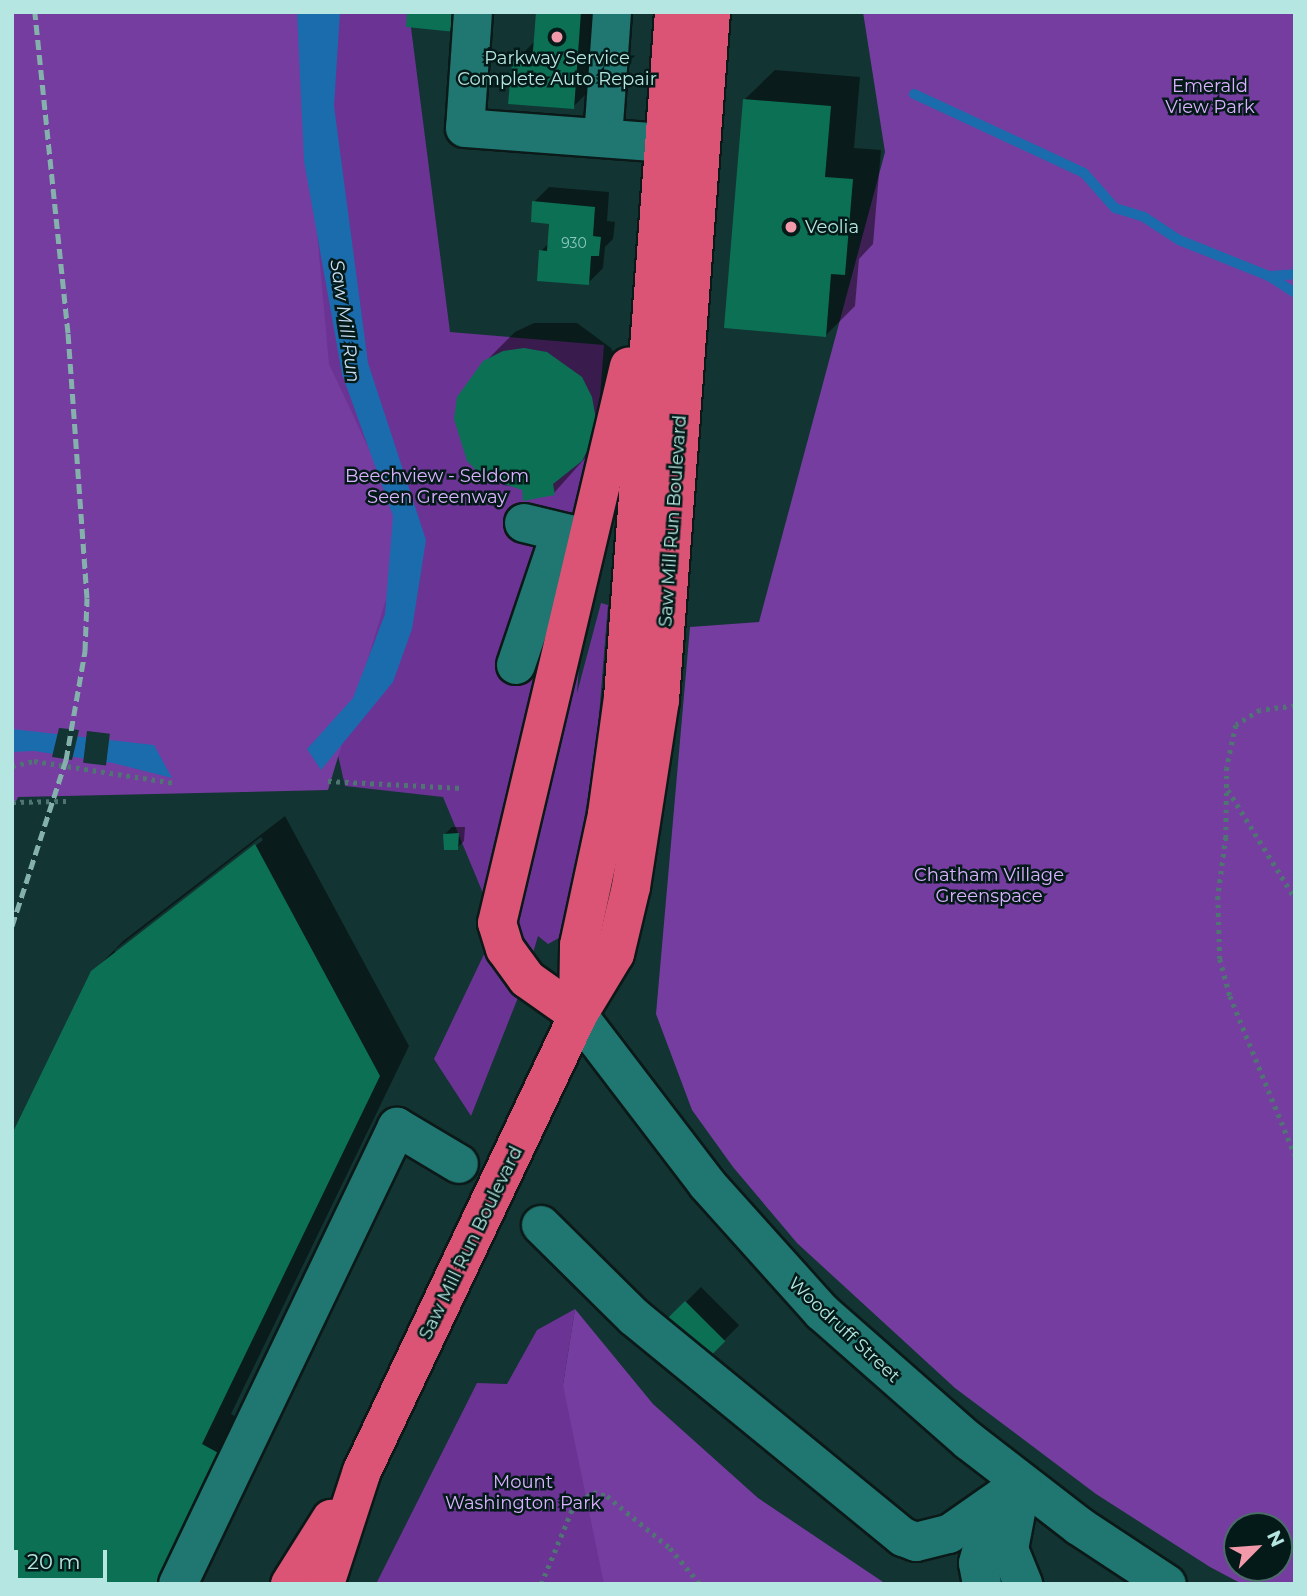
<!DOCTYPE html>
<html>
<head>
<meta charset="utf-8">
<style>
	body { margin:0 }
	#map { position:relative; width:1307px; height:1596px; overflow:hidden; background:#123432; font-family:Montserrat,sans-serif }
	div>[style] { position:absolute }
	.green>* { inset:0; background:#6b3393 }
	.forest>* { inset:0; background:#763da0 }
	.water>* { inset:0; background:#1b6cad }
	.pier>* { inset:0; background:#123432; transform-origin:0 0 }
	.shadow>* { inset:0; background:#0007; transform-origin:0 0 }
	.stream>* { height:10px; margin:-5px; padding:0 5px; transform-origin:5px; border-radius:5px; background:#1b6cad }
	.building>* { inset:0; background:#0c7055; transform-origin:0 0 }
	.path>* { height:4.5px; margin-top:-2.25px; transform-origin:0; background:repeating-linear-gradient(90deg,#4e7572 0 3.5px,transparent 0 8.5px) }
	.roads { filter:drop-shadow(2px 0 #0b1918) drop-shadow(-2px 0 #0b1918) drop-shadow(0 2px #0b1918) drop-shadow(0 -2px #0b1918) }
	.minor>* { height:38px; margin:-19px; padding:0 19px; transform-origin:19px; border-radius:19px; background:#207670 }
	.highway>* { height:38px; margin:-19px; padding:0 19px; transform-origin:19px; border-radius:19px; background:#db5475 }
	.rail>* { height:5px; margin-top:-2.5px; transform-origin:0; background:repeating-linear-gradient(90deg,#85b1ad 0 10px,transparent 0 15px) }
	.dots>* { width:19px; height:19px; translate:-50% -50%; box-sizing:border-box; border:4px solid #041a19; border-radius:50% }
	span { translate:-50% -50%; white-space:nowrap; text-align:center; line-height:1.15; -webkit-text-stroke:5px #041a19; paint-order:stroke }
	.number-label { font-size:14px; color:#8cc8be }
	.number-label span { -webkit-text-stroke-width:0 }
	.poi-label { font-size:18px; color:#b6e6e1 }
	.left { translate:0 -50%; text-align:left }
	.park-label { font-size:18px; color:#dbb2ff }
	.street-label { font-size:18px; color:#b6e6e1 }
	.water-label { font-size:19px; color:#c8ddf3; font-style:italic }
	.frame { position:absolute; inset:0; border:14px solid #b6e6e1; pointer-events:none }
	.north { position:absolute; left:1223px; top:1512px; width:70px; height:70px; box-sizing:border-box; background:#041a19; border:2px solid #4b6c69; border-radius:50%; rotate:65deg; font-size:19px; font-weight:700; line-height:28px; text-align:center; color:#b6e6e1 }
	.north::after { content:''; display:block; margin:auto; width:24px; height:32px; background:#f39aaa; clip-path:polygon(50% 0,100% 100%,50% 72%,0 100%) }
	.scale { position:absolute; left:14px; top:1550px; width:93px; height:32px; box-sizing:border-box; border:4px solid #b6e6e1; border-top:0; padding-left:9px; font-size:21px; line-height:24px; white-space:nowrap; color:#b6e6e1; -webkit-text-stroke:5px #041a19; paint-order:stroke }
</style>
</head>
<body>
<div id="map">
	<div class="green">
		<div style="clip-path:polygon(217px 12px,409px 12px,450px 332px,604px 345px,577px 693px,601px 603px,608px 605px,597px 741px,579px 851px,559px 938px,548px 944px,538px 936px,525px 980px,471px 1116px,434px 1059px,497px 927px,443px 797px,345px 786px,207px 176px)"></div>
		<div style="clip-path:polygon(575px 1309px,563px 1385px,725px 1584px,376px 1584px,477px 1383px,507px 1384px,537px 1330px)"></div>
	</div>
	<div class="forest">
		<div style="clip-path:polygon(12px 12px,297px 12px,329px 364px,407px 530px,328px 790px,18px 797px,12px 810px)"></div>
		<div style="clip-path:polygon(evenodd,863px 12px,1295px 12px,1295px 1584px,1242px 1584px,1210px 1567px,1096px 1494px,955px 1388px,797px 1243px,733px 1167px,692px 1110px,656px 1014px,690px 627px,759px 622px,885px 152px,863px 12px,1237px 1526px,1279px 1526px,1279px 1568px,1237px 1568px,1237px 1526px)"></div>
		<div style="clip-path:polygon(575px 1309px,653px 1404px,758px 1498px,886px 1584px,604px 1584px,563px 1385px)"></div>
	</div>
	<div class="water">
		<div style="clip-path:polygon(297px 12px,340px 12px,334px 106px,368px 363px,426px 540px,412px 629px,393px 682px,321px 770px,307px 749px,353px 698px,385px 614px,393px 516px,342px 374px,304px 161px)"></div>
		<div style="clip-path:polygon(12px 729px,154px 745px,172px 778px,113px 763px,34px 751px,12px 752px)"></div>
	</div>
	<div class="pier">
		<div style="clip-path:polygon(59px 728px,79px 730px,72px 760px,52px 757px)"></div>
		<div style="left:87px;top:731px;width:23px;height:32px;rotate:7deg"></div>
	</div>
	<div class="shadow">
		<div style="clip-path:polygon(538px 12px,601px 12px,595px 85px,573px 107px,514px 62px,536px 40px)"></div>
		<div style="clip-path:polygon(775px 70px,860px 77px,854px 148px,881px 150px,873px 244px,859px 259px,855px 306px,825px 336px,745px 99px)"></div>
		<div style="clip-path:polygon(549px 187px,609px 192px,607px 221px,615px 222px,613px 239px,605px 247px,603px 268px,588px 283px,541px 251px,549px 243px,551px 222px,534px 202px)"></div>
		<div style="clip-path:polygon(534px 323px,577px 323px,611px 348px,621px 367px,611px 429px,554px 493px,503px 485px,469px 460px,484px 363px,515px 332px)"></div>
		<div style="clip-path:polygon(evenodd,285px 816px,409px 1046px,231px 1414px,250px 1425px,172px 1584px,12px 1584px,93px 972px,123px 941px,285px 816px,261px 837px,263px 840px,115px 955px,115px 950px,261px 837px)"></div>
		<div style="clip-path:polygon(452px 827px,465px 827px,464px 841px,457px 848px,445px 834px)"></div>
		<div style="left:701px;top:1287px;width:54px;height:47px;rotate:45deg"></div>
	</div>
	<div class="stream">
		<div style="left:914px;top:94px;width:187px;rotate:24.9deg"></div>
		<div style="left:1084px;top:173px;width:47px;rotate:48.5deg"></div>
		<div style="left:1115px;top:208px;width:30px;rotate:17deg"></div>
		<div style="left:1144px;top:217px;width:42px;rotate:33.3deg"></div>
		<div style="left:1179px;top:240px;width:97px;rotate:21.8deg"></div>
		<div style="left:1269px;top:276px;width:26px;rotate:-4deg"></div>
		<div style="left:1269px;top:276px;width:31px;rotate:33deg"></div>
	</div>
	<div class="building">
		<div style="clip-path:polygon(407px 12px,458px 12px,456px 32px,406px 27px)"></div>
		<div style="clip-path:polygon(536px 12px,581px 12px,574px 109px,508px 104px,512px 61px,532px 63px)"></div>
		<div style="clip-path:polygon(743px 99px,831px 106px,825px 177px,853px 179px,845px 275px,831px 274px,826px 337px,724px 328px)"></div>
		<div style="clip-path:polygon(532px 201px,595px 207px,593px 236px,601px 237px,599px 256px,591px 256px,589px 285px,537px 281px,539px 250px,547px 251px,549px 224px,531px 222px)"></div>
		<div style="clip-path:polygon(524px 348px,547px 352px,582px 377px,592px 397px,596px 419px,592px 441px,582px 461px,553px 484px,555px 495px,523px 501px,522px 490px,483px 477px,467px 461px,454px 419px,457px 397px,483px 361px,503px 351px)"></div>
		<div style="clip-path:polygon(459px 833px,458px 850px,444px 850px,443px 834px)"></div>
		<div style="clip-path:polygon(255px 844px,380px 1076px,202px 1444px,222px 1455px,158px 1584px,12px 1584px,12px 1134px,91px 971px)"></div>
		<div style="left:685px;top:1301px;width:57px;height:28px;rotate:45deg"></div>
	</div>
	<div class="path">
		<div style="left:1295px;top:706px;width:35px;rotate:173deg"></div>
		<div style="left:1260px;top:710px;width:28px;rotate:148deg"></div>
		<div style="left:1236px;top:725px;width:43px;rotate:102.1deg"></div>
		<div style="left:1227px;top:767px;width:70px;rotate:90.8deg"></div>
		<div style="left:1226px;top:837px;width:60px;rotate:97.7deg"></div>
		<div style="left:1218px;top:896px;width:63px;rotate:88.2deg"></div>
		<div style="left:1220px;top:959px;width:38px;rotate:75deg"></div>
		<div style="left:1230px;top:996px;width:172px;rotate:67.8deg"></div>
		<div style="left:12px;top:766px;width:23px;rotate:-13deg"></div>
		<div style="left:34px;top:761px;width:142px;rotate:8.9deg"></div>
		<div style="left:328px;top:781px;width:134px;rotate:3deg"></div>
		<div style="left:1228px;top:790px;width:127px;rotate:58.2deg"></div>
		<div style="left:12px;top:802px;width:54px;rotate:-1.1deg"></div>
		<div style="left:541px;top:1584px;width:83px;rotate:-67.4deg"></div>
		<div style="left:573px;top:1507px;width:25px;rotate:-37deg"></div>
		<div style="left:593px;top:1492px;width:15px;rotate:16deg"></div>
		<div style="left:607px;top:1496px;width:82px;rotate:39.5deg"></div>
		<div style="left:670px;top:1548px;width:47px;rotate:50.2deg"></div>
	</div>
	<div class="roads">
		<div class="minor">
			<div style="left:473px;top:12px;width:116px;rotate:93.9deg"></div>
			<div style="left:465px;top:128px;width:200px;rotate:4.3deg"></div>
			<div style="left:603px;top:138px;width:126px;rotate:-85.9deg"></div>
			<div style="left:524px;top:523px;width:64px;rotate:13.6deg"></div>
			<div style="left:516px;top:665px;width:140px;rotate:-71.3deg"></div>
			<div style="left:578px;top:1015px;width:213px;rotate:52.6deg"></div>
			<div style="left:707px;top:1184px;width:172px;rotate:48.1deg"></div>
			<div style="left:822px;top:1312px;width:196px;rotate:41.3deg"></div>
			<div style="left:969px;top:1441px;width:139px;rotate:37.7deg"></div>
			<div style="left:1079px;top:1526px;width:105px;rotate:33.4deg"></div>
			<div style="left:541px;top:1225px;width:131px;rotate:44.7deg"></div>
			<div style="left:634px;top:1317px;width:348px;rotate:39.3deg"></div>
			<div style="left:903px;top:1537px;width:14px;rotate:21deg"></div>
			<div style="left:916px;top:1542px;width:34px;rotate:-14deg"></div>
			<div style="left:949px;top:1534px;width:89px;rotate:-34.9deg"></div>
			<div style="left:1018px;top:1502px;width:48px;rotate:100.8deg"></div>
			<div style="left:1009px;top:1549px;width:38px;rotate:68deg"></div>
			<div style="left:178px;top:1584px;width:507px;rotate:-64.4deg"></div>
			<div style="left:397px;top:1127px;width:72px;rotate:30.8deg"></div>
			<div style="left:982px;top:1584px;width:21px;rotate:-101deg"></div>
			<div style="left:978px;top:1563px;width:16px;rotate:-75deg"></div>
			<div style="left:982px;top:1548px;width:60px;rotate:-58.7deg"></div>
		</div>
		<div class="highway">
			<div style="left:578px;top:1012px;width:67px;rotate:-89.1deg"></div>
			<div style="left:579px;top:945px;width:134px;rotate:-77.9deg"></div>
			<div style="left:607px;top:814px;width:118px;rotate:-82.2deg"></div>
			<div style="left:623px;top:697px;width:687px;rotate:-85.74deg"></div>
			<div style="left:578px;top:1015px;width:62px;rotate:-144.8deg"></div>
			<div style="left:527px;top:979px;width:37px;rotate:-126deg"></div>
			<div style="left:505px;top:949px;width:27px;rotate:-107deg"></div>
			<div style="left:497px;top:923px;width:572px;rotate:-76.67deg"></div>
			<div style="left:290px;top:1584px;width:77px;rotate:-57.8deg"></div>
			<div style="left:325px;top:1584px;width:119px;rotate:-71.9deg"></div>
			<div style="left:362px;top:1471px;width:505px;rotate:-64.65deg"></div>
			<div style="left:578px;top:1015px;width:71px;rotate:-58.8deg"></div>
			<div style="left:615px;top:954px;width:69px;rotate:-76.6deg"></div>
			<div style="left:631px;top:887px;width:189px;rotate:-81.2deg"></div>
			<div style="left:660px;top:700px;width:690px;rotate:-85.76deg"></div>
		</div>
	</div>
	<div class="rail">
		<div style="left:12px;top:926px;width:175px;rotate:-72deg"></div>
		<div style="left:66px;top:760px;width:111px;rotate:-80.1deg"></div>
		<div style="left:85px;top:651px;width:53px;rotate:-87.8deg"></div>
		<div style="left:87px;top:598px;width:266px;rotate:-94.1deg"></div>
		<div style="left:68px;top:333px;width:323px;rotate:-95.9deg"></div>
	</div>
	<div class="dots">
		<div style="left:557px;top:37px;background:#f39aaa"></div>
		<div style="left:791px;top:227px;background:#f39aaa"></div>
	</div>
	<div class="number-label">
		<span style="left:574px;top:243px">930</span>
	</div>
	<div class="poi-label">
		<span style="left:557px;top:69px">Parkway Service<br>Complete Auto Repair</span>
		<span class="left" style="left:805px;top:227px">Veolia</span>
	</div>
	<div class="park-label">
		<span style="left:1210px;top:97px">Emerald<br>View Park</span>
		<span style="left:437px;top:487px">Beechview - Seldom<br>Seen Greenway</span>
		<span style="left:989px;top:886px">Chatham Village<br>Greenspace</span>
		<span style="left:523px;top:1493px">Mount<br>Washington Park</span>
	</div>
	<div class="street-label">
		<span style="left:673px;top:521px;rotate:-86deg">Saw Mill Run Boulevard</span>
		<span style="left:471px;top:1243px;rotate:-64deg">Saw Mill Run Boulevard</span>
		<span style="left:844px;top:1330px;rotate:43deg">Woodruff Street</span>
	</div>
	<div class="water-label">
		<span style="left:345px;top:321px;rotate:82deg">Saw Mill Run</span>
	</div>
	<div class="frame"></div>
	<div class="north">N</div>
	<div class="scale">20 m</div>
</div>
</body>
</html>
